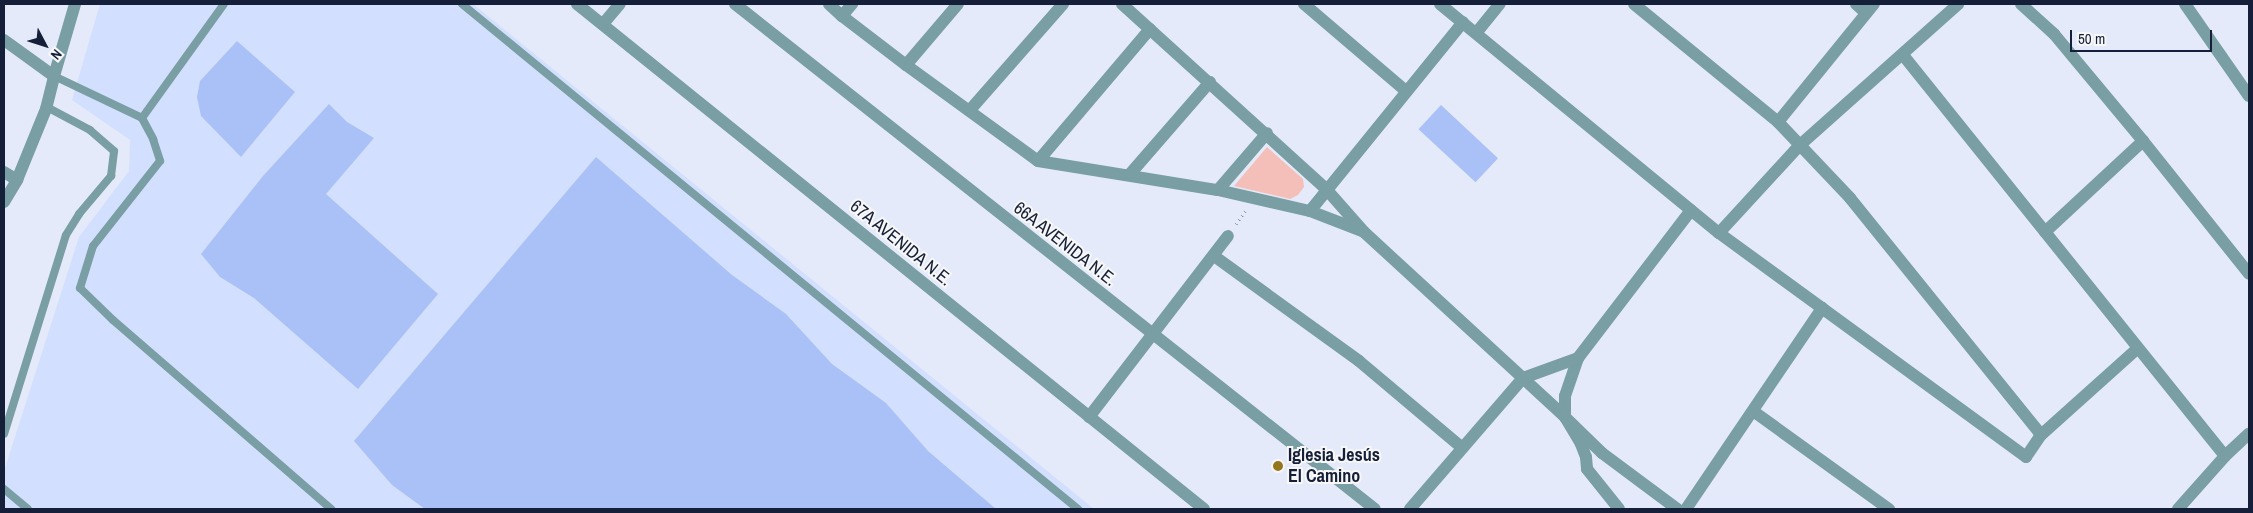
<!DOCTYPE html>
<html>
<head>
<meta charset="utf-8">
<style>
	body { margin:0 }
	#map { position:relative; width:2253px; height:513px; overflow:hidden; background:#e4eaf9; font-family:"Archivo Narrow",sans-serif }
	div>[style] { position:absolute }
	.built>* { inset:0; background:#d2dffe }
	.green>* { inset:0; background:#f5bfb9 }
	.building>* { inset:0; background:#aac1f8; transform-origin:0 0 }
	.path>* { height:3px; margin-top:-1.5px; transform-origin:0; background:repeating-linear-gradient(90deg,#8991a4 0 1px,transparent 0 5px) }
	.service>* { height:8px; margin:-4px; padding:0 4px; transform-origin:4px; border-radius:4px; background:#799ea3 }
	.minor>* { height:12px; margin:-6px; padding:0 6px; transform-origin:6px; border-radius:6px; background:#799ea3 }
	.tertiary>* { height:12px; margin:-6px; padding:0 6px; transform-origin:6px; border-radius:6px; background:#799ea3 }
	.dots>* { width:14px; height:14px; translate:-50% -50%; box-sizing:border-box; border:2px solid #f7f7f7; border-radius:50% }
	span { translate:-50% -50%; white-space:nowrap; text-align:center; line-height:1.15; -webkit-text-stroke:4px #f7f7f7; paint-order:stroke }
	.street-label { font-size:18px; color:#151f39 }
	.poi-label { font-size:18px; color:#151f39; font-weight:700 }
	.left { translate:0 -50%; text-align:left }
	.frame { position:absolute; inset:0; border:5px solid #151f39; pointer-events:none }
	.north { position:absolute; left:20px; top:20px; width:50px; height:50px; -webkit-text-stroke:4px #f7f7f7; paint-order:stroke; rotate:130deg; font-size:14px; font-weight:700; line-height:20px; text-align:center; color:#151f39 }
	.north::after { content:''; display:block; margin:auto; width:18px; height:22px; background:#151f39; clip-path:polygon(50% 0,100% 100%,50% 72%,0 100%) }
	.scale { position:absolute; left:2070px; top:30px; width:142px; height:22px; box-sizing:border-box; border:2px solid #151f39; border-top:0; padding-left:6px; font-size:15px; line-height:18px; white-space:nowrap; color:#151f39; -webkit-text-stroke:4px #f7f7f7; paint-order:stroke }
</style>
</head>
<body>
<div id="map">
	<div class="built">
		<div style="clip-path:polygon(100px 4px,473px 4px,1094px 509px,4px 509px,4px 471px,79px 237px,129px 171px,130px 140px,72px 100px)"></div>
	</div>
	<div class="green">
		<div style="clip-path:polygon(1267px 147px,1303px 179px,1304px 187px,1298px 195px,1290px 199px,1234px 186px)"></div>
	</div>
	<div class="building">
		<div style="clip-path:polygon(237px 41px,295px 92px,241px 157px,201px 116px,197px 97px,200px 81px)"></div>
		<div style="clip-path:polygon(329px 104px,347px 122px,374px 138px,326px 194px,438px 294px,358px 389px,254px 298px,220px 277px,201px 254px,263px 176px)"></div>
		<div style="left:1441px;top:105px;width:78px;height:33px;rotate:43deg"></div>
		<div style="clip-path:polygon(596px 157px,732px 275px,786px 314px,832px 364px,886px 403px,928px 451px,996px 509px,425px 509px,392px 485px,354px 441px)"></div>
	</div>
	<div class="path">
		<div style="left:1236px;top:224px;width:16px;rotate:-55deg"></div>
	</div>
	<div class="service">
		<div style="left:462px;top:4px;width:797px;rotate:39.35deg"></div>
		<div style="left:54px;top:76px;width:98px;rotate:25.5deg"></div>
		<div style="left:142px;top:118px;width:24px;rotate:62deg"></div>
		<div style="left:153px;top:139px;width:23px;rotate:72deg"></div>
		<div style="left:160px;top:161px;width:108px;rotate:128.2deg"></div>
		<div style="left:93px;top:246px;width:44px;rotate:107.2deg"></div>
		<div style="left:80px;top:288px;width:46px;rotate:44.1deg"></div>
		<div style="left:113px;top:320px;width:289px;rotate:40.9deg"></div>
		<div style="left:142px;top:118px;width:140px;rotate:-54.3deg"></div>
		<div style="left:4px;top:434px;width:208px;rotate:-72.7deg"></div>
		<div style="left:66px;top:235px;width:25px;rotate:-58deg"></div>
		<div style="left:79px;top:214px;width:50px;rotate:-49.9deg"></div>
		<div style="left:111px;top:176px;width:25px;rotate:-83deg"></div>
		<div style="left:114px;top:151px;width:32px;rotate:-139deg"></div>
		<div style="left:90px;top:130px;width:49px;rotate:-151.9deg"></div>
		<div style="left:4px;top:489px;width:31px;rotate:40deg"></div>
	</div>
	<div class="minor">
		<div style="left:577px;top:4px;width:805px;rotate:38.85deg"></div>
		<div style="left:735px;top:4px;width:815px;rotate:38.28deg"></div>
		<div style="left:829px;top:4px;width:18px;rotate:43deg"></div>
		<div style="left:842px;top:16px;width:81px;rotate:37.4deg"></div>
		<div style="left:906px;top:65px;width:163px;rotate:36deg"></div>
		<div style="left:1038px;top:161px;width:182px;rotate:9.2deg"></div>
		<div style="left:1218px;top:190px;width:94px;rotate:12.9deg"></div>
		<div style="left:1310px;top:211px;width:243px;rotate:-51deg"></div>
		<div style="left:1122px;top:4px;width:277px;rotate:42.2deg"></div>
		<div style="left:1327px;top:190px;width:56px;rotate:48.6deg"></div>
		<div style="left:1364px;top:232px;width:273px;rotate:42.6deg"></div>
		<div style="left:1565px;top:417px;width:31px;rotate:59deg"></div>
		<div style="left:1581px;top:444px;width:14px;rotate:69deg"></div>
		<div style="left:1586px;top:457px;width:12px;rotate:85deg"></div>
		<div style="left:1587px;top:469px;width:51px;rotate:51.3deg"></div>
		<div style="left:1304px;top:4px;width:134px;rotate:40.5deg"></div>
		<div style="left:1440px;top:4px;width:361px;rotate:39.4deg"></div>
		<div style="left:1719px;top:233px;width:380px;rotate:36.1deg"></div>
		<div style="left:2026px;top:457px;width:27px;rotate:-56deg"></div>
		<div style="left:2041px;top:435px;width:129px;rotate:-41.9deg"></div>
		<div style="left:1634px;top:4px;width:186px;rotate:39.3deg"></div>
		<div style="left:1778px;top:122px;width:105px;rotate:46.5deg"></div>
		<div style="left:1850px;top:198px;width:304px;rotate:51.1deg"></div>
		<div style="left:1856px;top:4px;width:13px;rotate:42deg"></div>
		<div style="left:2021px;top:4px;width:45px;rotate:42.3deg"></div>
		<div style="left:2054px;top:34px;width:139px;rotate:50.2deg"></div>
		<div style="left:2143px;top:141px;width:170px;rotate:51.4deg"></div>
		<div style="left:2185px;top:4px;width:112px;rotate:55.2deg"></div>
		<div style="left:842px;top:16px;width:16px;rotate:-50deg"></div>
		<div style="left:603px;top:24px;width:26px;rotate:-50deg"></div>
		<div style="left:1477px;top:32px;width:36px;rotate:-51deg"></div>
		<div style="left:1903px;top:55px;width:514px;rotate:51.24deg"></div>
		<div style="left:906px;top:65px;width:80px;rotate:-49.6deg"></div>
		<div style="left:970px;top:110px;width:141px;rotate:-48.7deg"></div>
		<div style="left:1778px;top:122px;width:152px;rotate:-50.9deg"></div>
		<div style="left:1038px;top:161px;width:173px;rotate:-49.7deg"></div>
		<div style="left:4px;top:172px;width:15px;rotate:32deg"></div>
		<div style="left:1130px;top:174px;width:122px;rotate:-49deg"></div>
		<div style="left:1218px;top:190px;width:75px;rotate:-49.3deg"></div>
		<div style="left:4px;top:202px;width:26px;rotate:-59deg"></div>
		<div style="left:17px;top:180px;width:77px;rotate:-67.8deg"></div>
		<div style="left:46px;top:109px;width:34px;rotate:-76deg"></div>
		<div style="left:1310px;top:211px;width:56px;rotate:21deg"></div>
		<div style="left:2045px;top:232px;width:134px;rotate:-42.9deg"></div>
		<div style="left:1719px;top:233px;width:120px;rotate:-47.4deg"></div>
		<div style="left:1800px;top:145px;width:212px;rotate:-41.7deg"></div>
		<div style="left:1214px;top:256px;width:179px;rotate:35.9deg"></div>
		<div style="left:1359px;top:361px;width:133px;rotate:40.1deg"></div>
		<div style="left:1578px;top:358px;width:40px;rotate:108.9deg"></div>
		<div style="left:1565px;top:396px;width:21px;rotate:90deg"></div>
		<div style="left:1565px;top:417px;width:52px;rotate:44.2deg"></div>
		<div style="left:1602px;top:453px;width:94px;rotate:36.7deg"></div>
		<div style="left:1753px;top:411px;width:168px;rotate:35.8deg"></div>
		<div style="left:1089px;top:417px;width:228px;rotate:-52.5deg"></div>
		<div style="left:1410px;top:509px;width:173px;rotate:-49.2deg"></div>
		<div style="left:1523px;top:378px;width:59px;rotate:-20deg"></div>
		<div style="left:1578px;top:358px;width:186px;rotate:-52.6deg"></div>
		<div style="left:1686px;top:509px;width:243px;rotate:-55.9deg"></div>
		<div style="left:2178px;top:509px;width:71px;rotate:-48.4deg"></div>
		<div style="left:2225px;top:456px;width:33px;rotate:-43deg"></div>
	</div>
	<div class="tertiary">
		<div style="left:4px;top:40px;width:62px;rotate:35.8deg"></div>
		<div style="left:54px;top:76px;width:75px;rotate:-73.7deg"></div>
	</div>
	<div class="dots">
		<div style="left:1278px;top:466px;background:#95751d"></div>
	</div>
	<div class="street-label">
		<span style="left:901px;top:243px;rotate:39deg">67A AVENIDA N.E.</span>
		<span style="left:1065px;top:244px;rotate:38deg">66A AVENIDA N.E.</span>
	</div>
	<div class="poi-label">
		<span class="left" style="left:1288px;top:466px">Iglesia Jesús<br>El Camino</span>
	</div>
	<div class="frame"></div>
	<div class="north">N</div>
	<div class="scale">50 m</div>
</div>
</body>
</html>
